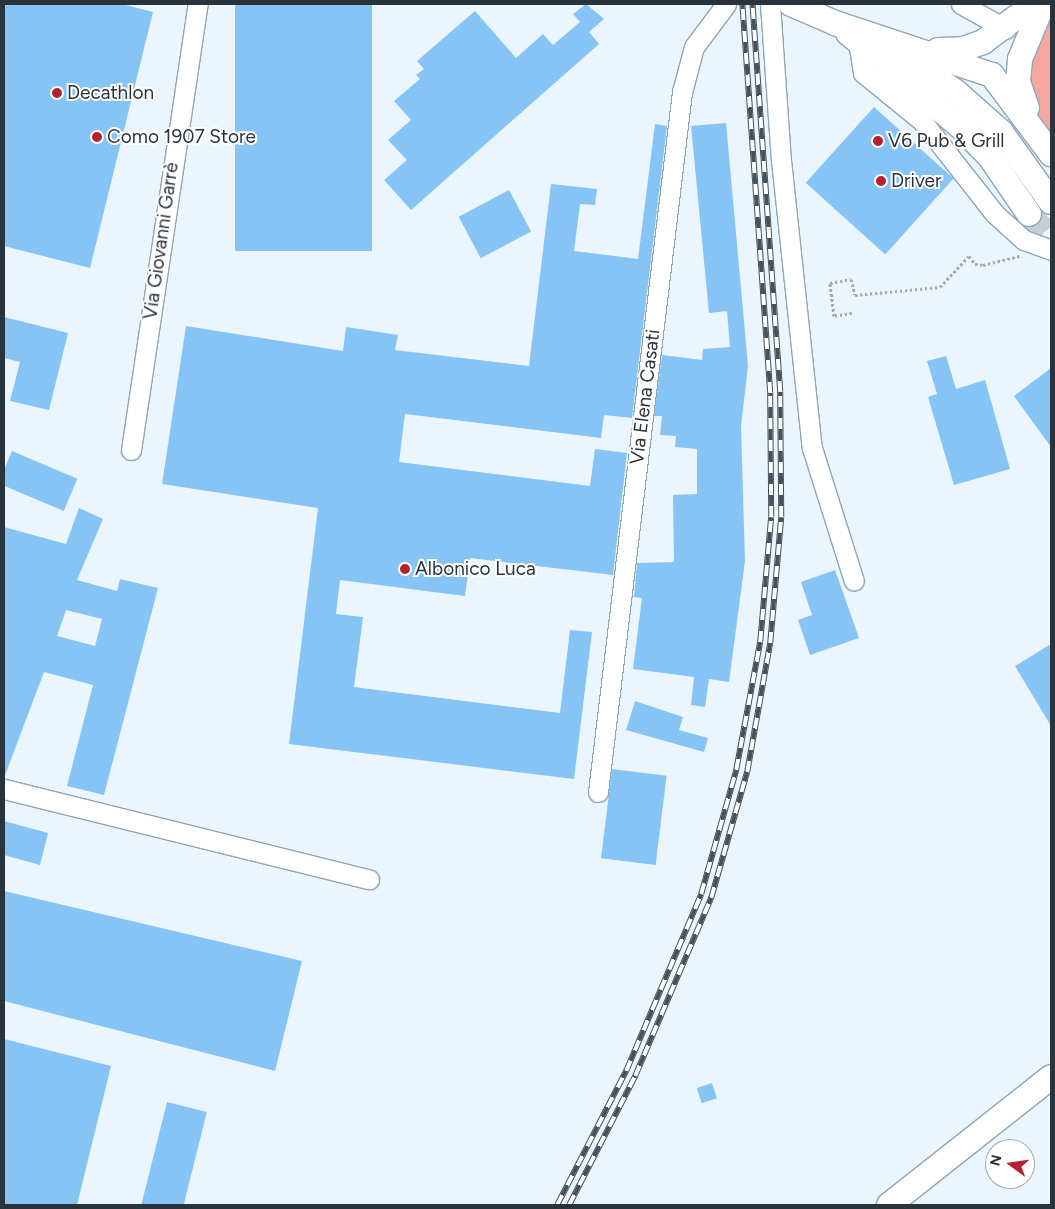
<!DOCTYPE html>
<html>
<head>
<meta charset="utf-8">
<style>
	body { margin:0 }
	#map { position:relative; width:1055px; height:1209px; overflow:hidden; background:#eaf5fe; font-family:Figtree,sans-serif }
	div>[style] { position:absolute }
	.forest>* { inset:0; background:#f6a6a1 }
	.building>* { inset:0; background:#87c4f6; transform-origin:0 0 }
	.major-tunnel>* { height:24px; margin-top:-12px; transform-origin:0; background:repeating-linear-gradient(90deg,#c3ced7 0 24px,transparent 0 36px) }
	.path>* { height:3px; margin-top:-1.5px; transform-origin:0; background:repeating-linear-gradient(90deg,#9faab3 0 2.5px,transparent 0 5px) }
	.roads { filter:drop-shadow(1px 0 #8da6bb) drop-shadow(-1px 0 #8da6bb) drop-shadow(0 1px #8da6bb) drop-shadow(0 -1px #8da6bb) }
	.minor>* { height:19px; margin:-9.5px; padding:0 9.5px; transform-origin:9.5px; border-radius:9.5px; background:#fff }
	.major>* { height:24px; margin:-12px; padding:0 12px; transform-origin:12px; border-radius:12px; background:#fff }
	.rail>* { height:5.5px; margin-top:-2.75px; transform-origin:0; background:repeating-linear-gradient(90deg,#fff 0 11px,#47515a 0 22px); box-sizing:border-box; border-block:1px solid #47515a }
	.dots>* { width:14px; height:14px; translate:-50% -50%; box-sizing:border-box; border:2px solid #fff; border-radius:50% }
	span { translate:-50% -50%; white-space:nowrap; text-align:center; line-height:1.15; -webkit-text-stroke:4px #fff; paint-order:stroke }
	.poi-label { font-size:19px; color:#29333c }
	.left { translate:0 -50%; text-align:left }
	.street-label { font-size:19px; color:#29333c }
	.frame { position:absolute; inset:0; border:5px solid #29333c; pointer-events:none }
	.north { position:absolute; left:985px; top:1139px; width:50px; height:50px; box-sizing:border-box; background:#fff; border:1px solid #a9adb1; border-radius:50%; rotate:284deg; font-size:14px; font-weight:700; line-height:20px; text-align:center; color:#29333c }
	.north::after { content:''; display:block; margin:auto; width:18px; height:22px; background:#b4222f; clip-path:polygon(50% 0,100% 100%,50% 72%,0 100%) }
</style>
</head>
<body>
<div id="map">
	<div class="forest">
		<div style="clip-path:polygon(1051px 5px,1051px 139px,1028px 104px,1027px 56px)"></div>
	</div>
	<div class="building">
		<div style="clip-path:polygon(4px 4px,122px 4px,153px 12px,90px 268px,4px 246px)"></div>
		<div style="left:235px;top:4px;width:137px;height:247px"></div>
		<div style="clip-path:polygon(586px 4px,604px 19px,589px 32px,599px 44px,411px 210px,384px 180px,407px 160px,388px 140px,411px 120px,394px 101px,420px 79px,416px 75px,424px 69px,417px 61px,475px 11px,516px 58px,543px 34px,553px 45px,580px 22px,573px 14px)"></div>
		<div style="left:874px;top:107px;width:107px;height:102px;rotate:42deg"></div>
		<div style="clip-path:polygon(726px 123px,748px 366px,741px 426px,745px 561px,729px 682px,709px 679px,705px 707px,691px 705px,694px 677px,633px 669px,642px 598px,634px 597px,637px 563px,674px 562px,673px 495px,697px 494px,697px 449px,675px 447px,676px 436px,660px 435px,662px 416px,654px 416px,662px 355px,702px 360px,703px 349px,730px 347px,727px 311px,709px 313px,691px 126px)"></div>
		<div style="clip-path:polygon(655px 124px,667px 126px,632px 418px,604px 415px,601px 438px,405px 414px,399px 462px,590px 486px,595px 449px,627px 453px,613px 575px,470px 558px,465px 596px,340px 580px,336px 614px,363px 617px,354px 687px,560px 713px,570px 630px,592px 632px,574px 779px,289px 744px,318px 508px,162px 484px,186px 326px,343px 351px,346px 327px,398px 335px,395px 350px,529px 366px,551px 184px,597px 189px,595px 205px,580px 204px,574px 251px,638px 259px)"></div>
		<div style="left:509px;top:190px;width:47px;height:57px;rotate:62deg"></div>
		<div style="clip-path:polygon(4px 317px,68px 333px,49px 410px,10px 401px,20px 362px,4px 358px)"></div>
		<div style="clip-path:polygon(946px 356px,956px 389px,985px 380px,1010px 469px,954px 485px,928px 397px,937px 394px,927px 361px)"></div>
		<div style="clip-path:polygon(1051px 368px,1051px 447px,1014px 396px)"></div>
		<div style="left:12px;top:451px;width:71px;height:35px;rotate:23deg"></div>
		<div style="clip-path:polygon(evenodd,79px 508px,103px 519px,77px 580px,117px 591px,120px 579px,158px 588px,104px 795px,67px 786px,93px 685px,44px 672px,4px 778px,4px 527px,66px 544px,79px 508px,66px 610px,102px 619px,95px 646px,57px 636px,66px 610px)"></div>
		<div style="clip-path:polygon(835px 570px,859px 638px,810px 655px,798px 620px,812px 615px,801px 582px)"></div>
		<div style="clip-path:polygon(1051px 644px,1051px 726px,1015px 666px)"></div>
		<div style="clip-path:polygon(635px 701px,683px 717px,679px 730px,708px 738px,704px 752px,626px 730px)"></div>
		<div style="left:612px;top:769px;width:55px;height:90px;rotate:7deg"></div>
		<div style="clip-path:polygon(4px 821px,48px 833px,40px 865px,4px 855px)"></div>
		<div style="clip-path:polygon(4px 891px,302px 961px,275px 1071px,4px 1001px)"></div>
		<div style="clip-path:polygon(4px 1039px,111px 1066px,77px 1205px,4px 1205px)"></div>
		<div style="left:712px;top:1083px;width:16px;height:16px;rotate:72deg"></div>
		<div style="left:167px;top:1102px;width:41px;height:106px;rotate:14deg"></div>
	</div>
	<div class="major-tunnel">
		<div style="left:1029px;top:214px;width:33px;rotate:47deg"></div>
	</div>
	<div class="path">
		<div style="left:852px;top:313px;width:18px;rotate:171deg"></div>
		<div style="left:834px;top:316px;width:33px;rotate:-97deg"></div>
		<div style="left:830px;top:283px;width:21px;rotate:-11deg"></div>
		<div style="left:851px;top:279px;width:16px;rotate:76deg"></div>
		<div style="left:855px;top:295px;width:85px;rotate:-5.4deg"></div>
		<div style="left:940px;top:287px;width:42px;rotate:-46.9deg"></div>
		<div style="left:969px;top:256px;width:10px;rotate:53deg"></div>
		<div style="left:975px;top:264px;width:8px;rotate:7deg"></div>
		<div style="left:983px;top:265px;width:38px;rotate:-14deg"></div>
	</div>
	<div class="roads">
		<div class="minor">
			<div style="left:770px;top:4px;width:156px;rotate:86deg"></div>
			<div style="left:781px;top:160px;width:290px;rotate:83.9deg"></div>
			<div style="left:812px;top:448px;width:139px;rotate:72.5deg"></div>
			<div style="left:961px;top:4px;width:51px;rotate:29.1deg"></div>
			<div style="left:858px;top:41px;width:32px;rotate:81deg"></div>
			<div style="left:863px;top:73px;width:76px;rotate:39.1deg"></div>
			<div style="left:922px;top:121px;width:118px;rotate:51.9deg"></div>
			<div style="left:995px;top:214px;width:39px;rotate:42deg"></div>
			<div style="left:1024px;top:240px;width:29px;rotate:20deg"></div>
			<div style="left:131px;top:450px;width:451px;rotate:-81.5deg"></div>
			<div style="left:4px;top:789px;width:376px;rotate:13.9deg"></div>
			<div style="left:598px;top:792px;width:705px;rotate:-83.16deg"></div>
			<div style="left:682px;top:92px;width:47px;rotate:-75.1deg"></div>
			<div style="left:694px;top:47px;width:54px;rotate:-53.3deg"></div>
		</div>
		<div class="major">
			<div style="left:791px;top:4px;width:48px;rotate:23.4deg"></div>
			<div style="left:835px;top:23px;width:165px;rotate:18.3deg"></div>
			<div style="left:992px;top:75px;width:99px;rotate:53.2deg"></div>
			<div style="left:848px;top:33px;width:147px;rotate:39.8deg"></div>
			<div style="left:961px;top:127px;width:42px;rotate:46deg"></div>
			<div style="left:990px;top:157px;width:69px;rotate:55.6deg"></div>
			<div style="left:938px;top:50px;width:25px;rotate:-2deg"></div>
			<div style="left:963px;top:49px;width:21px;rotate:-19deg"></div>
			<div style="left:983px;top:42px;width:64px;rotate:-36.7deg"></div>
			<div style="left:897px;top:52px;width:71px;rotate:34.1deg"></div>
			<div style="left:956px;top:92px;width:60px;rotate:41.6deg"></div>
			<div style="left:1001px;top:132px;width:86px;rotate:54.5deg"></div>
			<div style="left:1027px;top:108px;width:28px;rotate:-109deg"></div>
			<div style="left:1018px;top:82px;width:23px;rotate:-85deg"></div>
			<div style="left:1020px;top:59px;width:60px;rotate:-67.3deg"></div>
			<div style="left:889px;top:1205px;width:206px;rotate:-38.3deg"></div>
		</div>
	</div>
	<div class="rail">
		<div style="left:557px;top:1205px;width:151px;rotate:-62.8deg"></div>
		<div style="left:626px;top:1071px;width:192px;rotate:-67deg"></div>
		<div style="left:701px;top:894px;width:129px;rotate:-74.2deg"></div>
		<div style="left:736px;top:770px;width:130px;rotate:-79.4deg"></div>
		<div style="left:760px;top:642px;width:125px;rotate:-85deg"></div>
		<div style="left:771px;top:517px;width:124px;rotate:-90.5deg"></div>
		<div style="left:770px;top:393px;width:390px;rotate:-94.1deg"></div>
		<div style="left:569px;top:1205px;width:145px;rotate:-62.9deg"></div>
		<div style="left:635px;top:1076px;width:194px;rotate:-66.9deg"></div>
		<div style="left:711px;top:898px;width:131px;rotate:-74.1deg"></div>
		<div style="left:747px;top:772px;width:131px;rotate:-79.9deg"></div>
		<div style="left:770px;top:643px;width:126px;rotate:-85deg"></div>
		<div style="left:781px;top:517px;width:125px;rotate:-90.5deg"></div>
		<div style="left:780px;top:392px;width:389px;rotate:-94.1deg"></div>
	</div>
	<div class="dots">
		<div style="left:57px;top:93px;background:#b4222f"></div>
		<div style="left:97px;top:137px;background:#b4222f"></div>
		<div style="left:878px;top:141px;background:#b4222f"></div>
		<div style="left:881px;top:181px;background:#b4222f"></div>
		<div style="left:405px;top:569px;background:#b4222f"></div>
	</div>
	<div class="poi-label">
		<span class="left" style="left:67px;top:93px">Decathlon</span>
		<span class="left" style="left:107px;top:137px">Como 1907 Store</span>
		<span class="left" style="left:888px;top:141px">V6 Pub &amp; Grill</span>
		<span class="left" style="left:891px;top:181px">Driver</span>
		<span class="left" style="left:415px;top:569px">Albonico Luca</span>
	</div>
	<div class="street-label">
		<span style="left:161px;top:241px;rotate:-82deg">Via Giovanni Garrè</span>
		<span style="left:645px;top:397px;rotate:-83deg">Via Elena Casati</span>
	</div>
	<div class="frame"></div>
	<div class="north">N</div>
</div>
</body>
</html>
